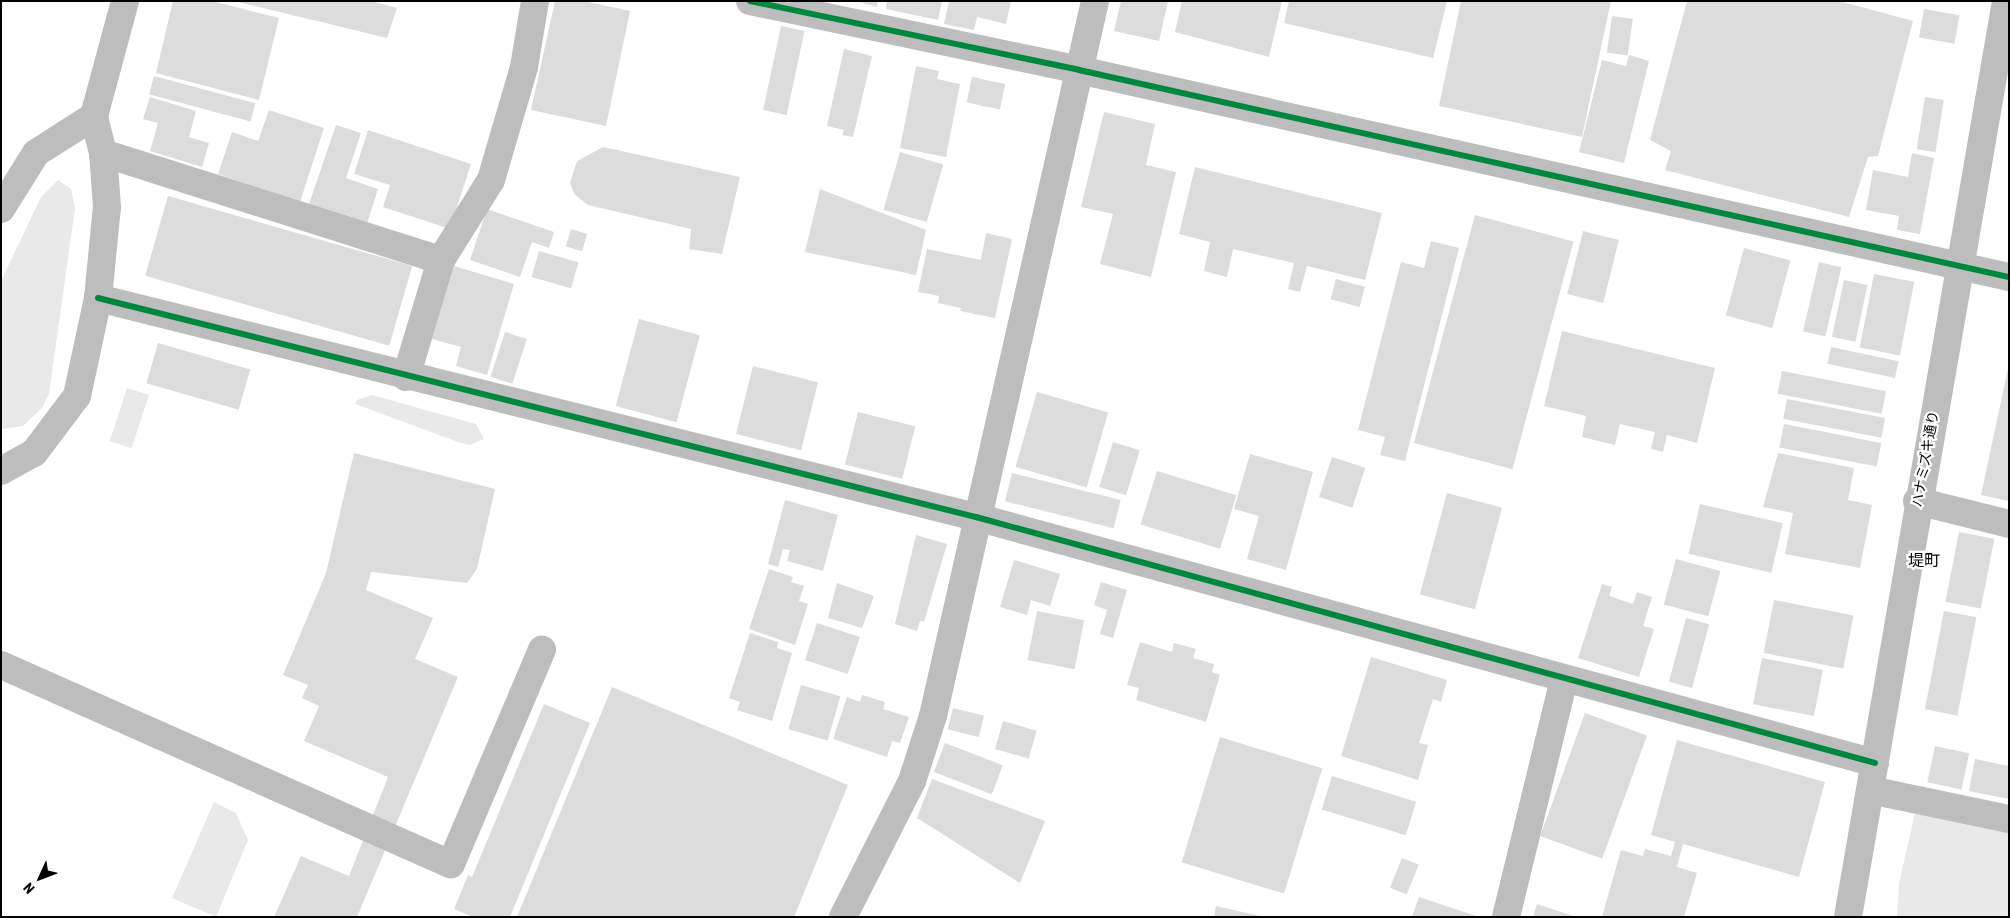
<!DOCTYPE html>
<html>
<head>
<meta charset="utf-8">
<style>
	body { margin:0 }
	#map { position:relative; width:2010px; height:918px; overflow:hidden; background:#fff; font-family:"Roboto Condensed","Noto Sans JP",sans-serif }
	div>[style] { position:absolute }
	.green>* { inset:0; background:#e9e9e9; transform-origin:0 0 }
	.building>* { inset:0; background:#dcdcdc; transform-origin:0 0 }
	.minor>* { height:28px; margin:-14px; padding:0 14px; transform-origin:14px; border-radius:14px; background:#bdbdbd }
	.major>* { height:28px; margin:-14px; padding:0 14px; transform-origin:14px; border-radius:14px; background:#bdbdbd }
	.cycleway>* { height:6px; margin:-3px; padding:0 3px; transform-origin:3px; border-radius:3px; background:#00873e }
	span { translate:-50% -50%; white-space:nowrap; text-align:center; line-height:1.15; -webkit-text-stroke:4.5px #fff; paint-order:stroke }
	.street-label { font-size:14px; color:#000 }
	.quarter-label { font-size:16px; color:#000 }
	.frame { position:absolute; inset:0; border:2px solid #000; pointer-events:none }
	.north { position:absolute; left:15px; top:853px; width:50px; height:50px; -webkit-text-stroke:4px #fff; paint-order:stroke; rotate:227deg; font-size:14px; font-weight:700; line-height:20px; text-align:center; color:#000 }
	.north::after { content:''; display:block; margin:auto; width:18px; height:22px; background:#000; clip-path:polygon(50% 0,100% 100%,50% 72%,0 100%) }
</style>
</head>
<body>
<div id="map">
	<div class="green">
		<div style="clip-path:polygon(58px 180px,71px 189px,75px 208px,49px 394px,42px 408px,23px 426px,1px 429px,1px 281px,41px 197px)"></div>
		<div style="left:127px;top:388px;width:23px;height:56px;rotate:18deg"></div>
		<div style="clip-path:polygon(372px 395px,476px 424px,484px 439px,470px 445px,461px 443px,355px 404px,357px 400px)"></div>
		<div style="clip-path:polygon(214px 802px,236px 813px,248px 840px,216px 917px,172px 898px)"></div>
		<div style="clip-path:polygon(1916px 809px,2009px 829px,2009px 917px,1897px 917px,1899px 883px)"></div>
	</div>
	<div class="building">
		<div style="clip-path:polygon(173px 1px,212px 1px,279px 18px,259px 100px,156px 73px)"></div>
		<div style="clip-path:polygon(234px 1px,371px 1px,397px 8px,387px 38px)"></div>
		<div style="clip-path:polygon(555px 1px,584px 1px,630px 11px,606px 126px,531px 110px)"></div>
		<div style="clip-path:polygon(856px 1px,878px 1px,877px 7px)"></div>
		<div style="clip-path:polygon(887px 1px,942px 1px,938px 20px,886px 9px)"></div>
		<div style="clip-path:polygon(949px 1px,1011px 1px,1006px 24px,977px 17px,974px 30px,944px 24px)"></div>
		<div style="clip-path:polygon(1121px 1px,1168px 1px,1159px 41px,1114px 31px)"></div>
		<div style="clip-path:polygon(1182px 1px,1282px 1px,1269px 57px,1175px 32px)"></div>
		<div style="clip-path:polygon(1289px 1px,1447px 1px,1433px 58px,1284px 23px)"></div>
		<div style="clip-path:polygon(1461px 1px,1611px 1px,1582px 137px,1439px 106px)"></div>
		<div style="clip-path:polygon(1687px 1px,1839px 1px,1913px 21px,1878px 156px,1868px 157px,1849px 217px,1665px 170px,1671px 151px,1650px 140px)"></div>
		<div style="left:1924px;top:9px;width:36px;height:29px;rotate:10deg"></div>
		<div style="left:1612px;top:16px;width:21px;height:37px;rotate:8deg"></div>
		<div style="left:781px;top:26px;width:24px;height:86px;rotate:12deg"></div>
		<div style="clip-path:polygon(844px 49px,872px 56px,853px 137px,842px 135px,844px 130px,827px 126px)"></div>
		<div style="clip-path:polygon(1629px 55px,1649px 61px,1624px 163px,1579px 152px,1602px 60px,1626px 66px)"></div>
		<div style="clip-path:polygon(916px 66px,939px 71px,937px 79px,960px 84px,946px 157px,900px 148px)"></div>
		<div style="left:154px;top:76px;width:105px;height:19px;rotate:15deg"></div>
		<div style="left:972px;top:77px;width:34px;height:26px;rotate:12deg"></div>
		<div style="clip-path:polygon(150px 97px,196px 111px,189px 137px,209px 143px,202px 167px,150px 151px,158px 123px,143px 119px)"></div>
		<div style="left:1925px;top:97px;width:19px;height:53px;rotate:9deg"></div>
		<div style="clip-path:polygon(269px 110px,324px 128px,300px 202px,218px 174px,232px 132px,258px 141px)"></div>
		<div style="clip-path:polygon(1104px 112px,1155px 124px,1146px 165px,1176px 172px,1151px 277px,1100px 264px,1113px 214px,1081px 207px)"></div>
		<div style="clip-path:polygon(336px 125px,361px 133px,346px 178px,378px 189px,367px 224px,309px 204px)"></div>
		<div style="clip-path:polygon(368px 130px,471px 164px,450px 229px,383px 207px,390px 185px,354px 174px)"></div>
		<div style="clip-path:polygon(603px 147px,740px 177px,722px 254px,689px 249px,691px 229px,588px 205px,575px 195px,570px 183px,577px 161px)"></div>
		<div style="left:900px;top:152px;width:45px;height:60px;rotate:16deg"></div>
		<div style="clip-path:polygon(1912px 153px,1934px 158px,1920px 234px,1897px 230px,1899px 216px,1866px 210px,1873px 170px,1908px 177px)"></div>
		<div style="clip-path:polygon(1195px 167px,1382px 213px,1365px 280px,1307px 266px,1300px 292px,1288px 289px,1294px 263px,1233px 249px,1227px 277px,1204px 271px,1210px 242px,1179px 234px)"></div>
		<div style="clip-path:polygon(820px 189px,926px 230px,916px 275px,805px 252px)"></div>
		<div style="left:168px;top:196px;width:254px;height:83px;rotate:16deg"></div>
		<div style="clip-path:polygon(487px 209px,554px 232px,549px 248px,532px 242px,520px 277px,470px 260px)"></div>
		<div style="left:1475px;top:215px;width:102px;height:236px;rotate:15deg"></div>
		<div style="left:571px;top:229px;width:17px;height:18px;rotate:17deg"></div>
		<div style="left:1583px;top:231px;width:37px;height:65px;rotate:14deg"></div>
		<div style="clip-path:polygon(986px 233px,1012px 239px,995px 318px,960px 311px,961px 308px,938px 303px,939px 296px,918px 292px,927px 249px,981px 260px)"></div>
		<div style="clip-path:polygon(1431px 241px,1459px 248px,1405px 461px,1380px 455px,1385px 437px,1358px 430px,1401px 262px,1424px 268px)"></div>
		<div style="left:1744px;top:248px;width:48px;height:70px;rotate:15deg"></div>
		<div style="left:539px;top:251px;width:41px;height:27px;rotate:16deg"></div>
		<div style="left:1819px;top:262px;width:23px;height:71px;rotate:13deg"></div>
		<div style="clip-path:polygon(454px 266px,514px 284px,487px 375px,456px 366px,461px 347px,432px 339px)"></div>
		<div style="left:1874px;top:274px;width:41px;height:75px;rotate:11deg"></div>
		<div style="left:1336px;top:279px;width:30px;height:21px;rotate:15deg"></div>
		<div style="left:1844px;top:280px;width:24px;height:58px;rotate:12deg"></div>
		<div style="left:639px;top:319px;width:63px;height:90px;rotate:15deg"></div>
		<div style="clip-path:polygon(1562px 331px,1715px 368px,1697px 443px,1667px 435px,1663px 452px,1651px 449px,1655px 432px,1620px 424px,1615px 445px,1582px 437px,1586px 416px,1544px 406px)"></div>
		<div style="left:505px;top:332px;width:23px;height:47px;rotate:18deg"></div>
		<div style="left:158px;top:343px;width:96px;height:42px;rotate:16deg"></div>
		<div style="left:1831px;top:347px;width:69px;height:17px;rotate:12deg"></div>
		<div style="clip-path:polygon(2009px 364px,2009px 501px,1981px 495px)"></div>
		<div style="left:753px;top:366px;width:67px;height:70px;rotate:14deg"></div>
		<div style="left:1782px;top:371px;width:106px;height:23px;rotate:11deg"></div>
		<div style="left:1037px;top:392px;width:74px;height:78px;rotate:16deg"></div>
		<div style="left:1787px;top:399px;width:100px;height:20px;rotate:11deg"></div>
		<div style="left:858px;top:412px;width:59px;height:54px;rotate:14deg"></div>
		<div style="left:1784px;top:424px;width:99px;height:24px;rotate:11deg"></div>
		<div style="left:1113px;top:442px;width:28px;height:47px;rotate:17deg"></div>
		<div style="clip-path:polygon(354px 453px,495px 489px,477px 569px,467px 583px,371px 572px,366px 590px,433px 618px,415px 659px,458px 677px,357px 917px,274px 917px,301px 856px,349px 876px,388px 777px,304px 741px,319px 706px,302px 698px,308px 685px,283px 675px,326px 573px)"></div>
		<div style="clip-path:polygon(1778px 453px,1854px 468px,1848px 500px,1872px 505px,1860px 568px,1785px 554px,1793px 513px,1763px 507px)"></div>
		<div style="clip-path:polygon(1250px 454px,1313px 472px,1286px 570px,1247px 559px,1259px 516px,1234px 509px)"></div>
		<div style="left:1332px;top:457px;width:35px;height:42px;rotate:18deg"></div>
		<div style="left:1157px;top:471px;width:83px;height:56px;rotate:17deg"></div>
		<div style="left:1012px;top:473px;width:112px;height:29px;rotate:14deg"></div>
		<div style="left:1447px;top:493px;width:57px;height:105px;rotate:15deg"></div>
		<div style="clip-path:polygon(785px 500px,838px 515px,823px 571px,787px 561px,790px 550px,783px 549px,778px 567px,768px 564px)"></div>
		<div style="left:1700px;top:504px;width:85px;height:51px;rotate:13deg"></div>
		<div style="left:1959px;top:532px;width:36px;height:71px;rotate:11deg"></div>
		<div style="clip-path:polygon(916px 535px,947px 544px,924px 622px,920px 621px,917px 631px,895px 624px)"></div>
		<div style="left:1676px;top:559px;width:46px;height:47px;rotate:15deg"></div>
		<div style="clip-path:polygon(1014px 560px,1060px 574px,1050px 606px,1031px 600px,1027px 615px,1000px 607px)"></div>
		<div style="clip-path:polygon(769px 569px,793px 577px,791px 582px,804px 586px,799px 601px,808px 604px,795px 645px,749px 629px)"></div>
		<div style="clip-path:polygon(1101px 582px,1127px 590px,1113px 638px,1100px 634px,1107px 610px,1094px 605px)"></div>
		<div style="clip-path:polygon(837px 583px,874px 596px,862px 628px,828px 618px)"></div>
		<div style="clip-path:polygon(1602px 584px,1612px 587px,1609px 596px,1633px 604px,1637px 592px,1652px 597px,1643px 626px,1654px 629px,1639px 677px,1578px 658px)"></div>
		<div style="left:1774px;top:600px;width:81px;height:54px;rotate:11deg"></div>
		<div style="left:1037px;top:611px;width:48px;height:50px;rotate:11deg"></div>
		<div style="left:1944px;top:611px;width:33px;height:100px;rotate:11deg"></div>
		<div style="left:1686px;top:618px;width:24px;height:66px;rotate:15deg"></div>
		<div style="left:817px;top:623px;width:45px;height:39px;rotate:18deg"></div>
		<div style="clip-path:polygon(750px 633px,778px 642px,777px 648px,792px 653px,772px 721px,737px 710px,740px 702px,729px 698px)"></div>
		<div style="clip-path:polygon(1140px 642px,1172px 652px,1174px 643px,1196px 649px,1193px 658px,1214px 664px,1212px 672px,1220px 675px,1206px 722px,1136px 700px,1139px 688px,1127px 685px)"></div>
		<div style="clip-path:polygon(1371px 657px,1447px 680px,1441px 702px,1433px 699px,1419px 743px,1428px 745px,1418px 780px,1341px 756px)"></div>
		<div style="left:1762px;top:658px;width:62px;height:47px;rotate:11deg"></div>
		<div style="left:801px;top:685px;width:41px;height:46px;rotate:16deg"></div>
		<div style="clip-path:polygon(612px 687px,848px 785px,794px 917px,517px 917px)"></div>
		<div style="clip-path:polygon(862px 695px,885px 702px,883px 709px,909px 717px,900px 743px,892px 741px,887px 757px,833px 739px,847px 697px,860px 702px)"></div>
		<div style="clip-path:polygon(544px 704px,590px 723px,510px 917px,473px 917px,454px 909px,468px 875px,472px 877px)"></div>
		<div style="left:953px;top:708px;width:32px;height:22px;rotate:14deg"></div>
		<div style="left:1585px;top:713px;width:66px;height:131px;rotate:20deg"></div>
		<div style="left:1003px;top:721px;width:35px;height:29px;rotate:16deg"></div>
		<div style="left:1220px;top:737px;width:107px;height:131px;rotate:17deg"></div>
		<div style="clip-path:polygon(1677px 740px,1825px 782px,1799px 877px,1683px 844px,1677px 867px,1697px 873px,1684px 917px,1602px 917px,1621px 850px,1643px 856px,1645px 849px,1671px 856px,1675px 842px,1651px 835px)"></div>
		<div style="left:945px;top:743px;width:62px;height:31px;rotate:21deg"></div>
		<div style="left:1935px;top:746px;width:35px;height:37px;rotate:12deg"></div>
		<div style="clip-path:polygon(1975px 759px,2009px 766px,2009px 799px,1969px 791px)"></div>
		<div style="left:1332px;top:776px;width:88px;height:35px;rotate:17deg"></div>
		<div style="clip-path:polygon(932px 779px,1045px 821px,1020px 883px,917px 818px)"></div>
		<div style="left:1402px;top:858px;width:18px;height:32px;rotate:22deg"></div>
		<div style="clip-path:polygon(1419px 897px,1476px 916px,1476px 917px,1412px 917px)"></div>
		<div style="clip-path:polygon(1537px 904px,1573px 916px,1573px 917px,1533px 917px)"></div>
		<div style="clip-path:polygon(1216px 906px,1260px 916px,1260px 917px,1214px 917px)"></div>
	</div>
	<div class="minor">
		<div style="left:750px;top:1px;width:336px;rotate:11.8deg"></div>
		<div style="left:1079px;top:70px;width:953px;rotate:12.55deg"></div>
		<div style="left:103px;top:153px;width:355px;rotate:17.6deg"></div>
		<div style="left:98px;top:298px;width:905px;rotate:14.01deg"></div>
		<div style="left:976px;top:517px;width:932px;rotate:15.3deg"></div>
		<div style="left:406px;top:377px;width:122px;rotate:-73.3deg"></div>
		<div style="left:441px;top:260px;width:94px;rotate:-58deg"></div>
		<div style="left:491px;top:180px;width:118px;rotate:-73.7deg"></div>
		<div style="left:524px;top:67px;width:67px;rotate:-80.5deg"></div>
		<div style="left:1917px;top:501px;width:95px;rotate:14deg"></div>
		<div style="left:1px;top:665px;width:492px;rotate:23.9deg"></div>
		<div style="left:451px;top:864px;width:233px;rotate:-67deg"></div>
		<div style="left:1870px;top:790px;width:142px;rotate:11.8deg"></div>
		<div style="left:843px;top:917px;width:153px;rotate:-63.1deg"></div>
		<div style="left:912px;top:781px;width:68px;rotate:-72.1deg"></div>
		<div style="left:933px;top:716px;width:733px;rotate:-77.23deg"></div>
		<div style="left:1506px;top:917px;width:245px;rotate:-76.3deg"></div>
		<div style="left:1848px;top:917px;width:930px;rotate:-80.21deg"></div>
	</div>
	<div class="major">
		<div style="left:1px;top:209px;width:66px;rotate:-58deg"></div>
		<div style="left:36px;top:153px;width:69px;rotate:-32.5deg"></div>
		<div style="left:1px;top:471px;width:38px;rotate:-29deg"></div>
		<div style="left:34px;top:453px;width:71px;rotate:-53deg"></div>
		<div style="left:77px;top:396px;width:100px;rotate:-77.9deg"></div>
		<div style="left:98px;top:298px;width:91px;rotate:-84.4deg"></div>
		<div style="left:107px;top:207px;width:54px;rotate:-94.2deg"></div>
		<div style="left:103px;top:153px;width:38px;rotate:-104deg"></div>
		<div style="left:94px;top:116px;width:119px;rotate:-74.9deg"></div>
	</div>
	<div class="cycleway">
		<div style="left:750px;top:1px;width:336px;rotate:11.8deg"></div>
		<div style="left:1079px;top:70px;width:953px;rotate:12.55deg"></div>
		<div style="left:98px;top:298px;width:905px;rotate:14.01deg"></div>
		<div style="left:976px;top:517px;width:932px;rotate:15.3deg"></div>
	</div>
	<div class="street-label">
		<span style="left:1925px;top:459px;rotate:-80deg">ハナミズキ通り</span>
	</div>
	<div class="quarter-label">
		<span style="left:1924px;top:561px">堤町</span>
	</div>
	<div class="frame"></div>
	<div class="north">N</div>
</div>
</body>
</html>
